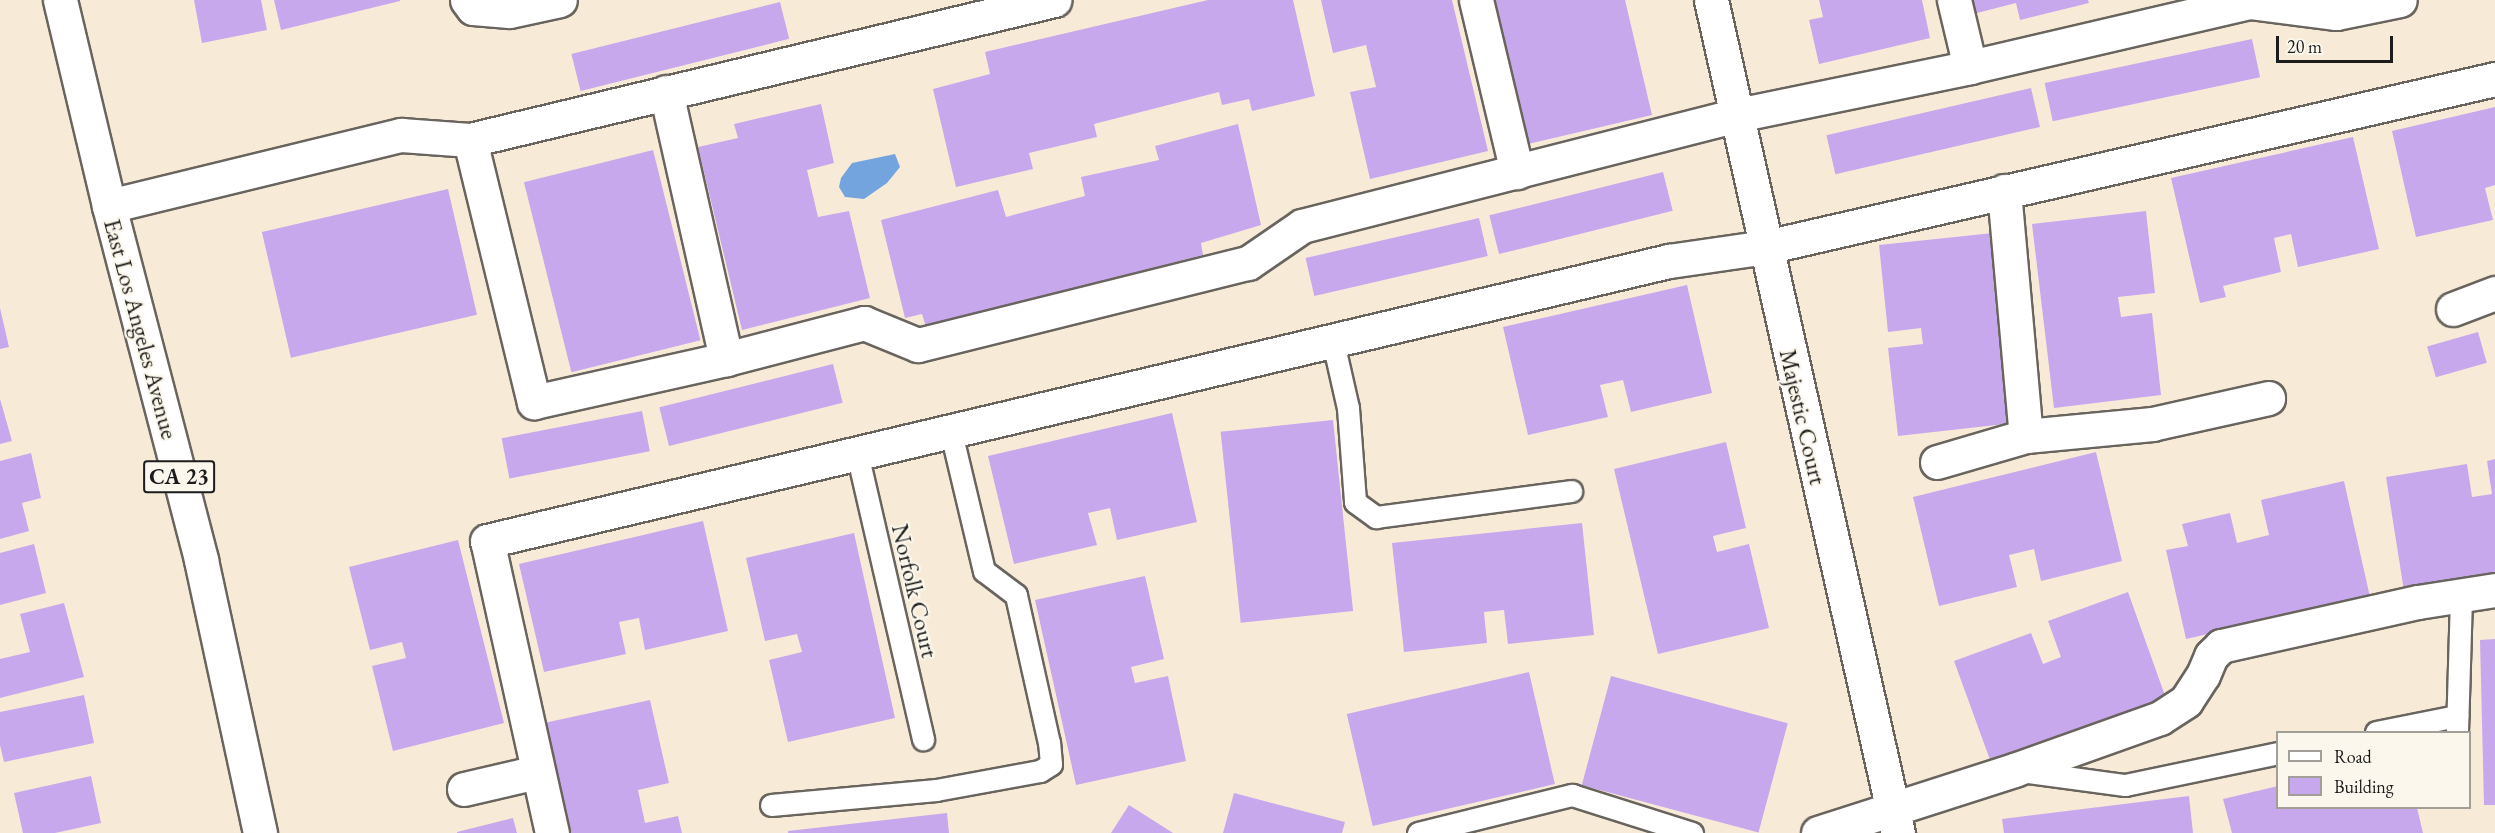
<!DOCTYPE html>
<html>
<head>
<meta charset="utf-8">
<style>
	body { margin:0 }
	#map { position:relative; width:2495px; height:833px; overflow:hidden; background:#f7ebd8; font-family:"EB Garamond",serif }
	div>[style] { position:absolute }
	.water>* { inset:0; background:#74a4de }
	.building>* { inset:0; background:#c7a8ec; transform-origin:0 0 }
	.roads { filter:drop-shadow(2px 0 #69645e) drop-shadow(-2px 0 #69645e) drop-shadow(0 2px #69645e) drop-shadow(0 -2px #69645e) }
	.lane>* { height:21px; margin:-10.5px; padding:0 10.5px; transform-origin:10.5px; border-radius:10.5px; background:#fff }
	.street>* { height:33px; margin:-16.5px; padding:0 16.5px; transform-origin:16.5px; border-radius:16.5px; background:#fff }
	.primary>* { height:33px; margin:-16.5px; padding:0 16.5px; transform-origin:16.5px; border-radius:16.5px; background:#fff }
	span { translate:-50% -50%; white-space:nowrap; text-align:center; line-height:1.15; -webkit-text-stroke:4.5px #fbf7ec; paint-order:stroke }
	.shield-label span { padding:2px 4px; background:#fbf7ec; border:2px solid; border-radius:4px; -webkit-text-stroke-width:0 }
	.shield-label { font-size:22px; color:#1c1c1c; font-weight:700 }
	.street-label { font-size:24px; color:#1c1c1c }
	.legend { position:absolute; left:2276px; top:731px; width:195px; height:78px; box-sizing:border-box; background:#fbf7ec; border:2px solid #a29f99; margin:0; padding:8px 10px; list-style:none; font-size:18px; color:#1c1c1c }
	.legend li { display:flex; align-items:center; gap:12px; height:30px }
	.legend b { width:30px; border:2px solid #a29f99 }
	.scale { position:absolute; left:2276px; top:36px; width:117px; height:27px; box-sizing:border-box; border:3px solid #1c1c1c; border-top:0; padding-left:8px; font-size:18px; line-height:21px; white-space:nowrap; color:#1c1c1c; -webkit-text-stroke:4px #fbf7ec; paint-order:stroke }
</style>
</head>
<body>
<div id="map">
	<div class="water">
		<div style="clip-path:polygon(895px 154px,900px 167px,887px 183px,864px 199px,845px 197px,839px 187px,841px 178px,852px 163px)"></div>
	</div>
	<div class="building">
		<div style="clip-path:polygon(194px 0,261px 0,267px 30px,202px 43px)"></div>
		<div style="clip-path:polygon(274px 0,400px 0,400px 1px,281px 30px)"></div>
		<div style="clip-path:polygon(1208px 0,1293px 0,1315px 96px,1252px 111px,1249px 99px,1222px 105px,1219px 92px,1094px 124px,1097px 137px,1029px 153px,1033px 169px,956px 187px,933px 89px,990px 74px,985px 52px)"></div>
		<div style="clip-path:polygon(1321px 0,1452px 0,1488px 151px,1370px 179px,1350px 92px,1376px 87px,1366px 45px,1333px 53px)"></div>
		<div style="clip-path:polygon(1494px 0,1625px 0,1652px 115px,1528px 144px)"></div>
		<div style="clip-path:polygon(1819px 0,1922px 0,1930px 38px,1819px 64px,1809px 20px,1823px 17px)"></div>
		<div style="clip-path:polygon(1969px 0,2088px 0,2089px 3px,2020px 20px,2016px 3px,1973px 14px)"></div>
		<div style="left:780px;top:2px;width:38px;height:215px;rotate:76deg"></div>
		<div style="left:2252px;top:39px;width:39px;height:212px;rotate:78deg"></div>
		<div style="left:2031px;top:88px;width:40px;height:210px;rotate:77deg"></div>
		<div style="clip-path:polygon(821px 104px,834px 163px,807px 170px,818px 217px,849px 211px,870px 298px,742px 330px,698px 147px,738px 138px,734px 124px)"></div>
		<div style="clip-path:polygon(2495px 107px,2495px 185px,2485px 188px,2493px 220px,2416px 237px,2392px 131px)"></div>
		<div style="clip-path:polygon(1238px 124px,1261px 225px,1201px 243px,1203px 255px,926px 327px,922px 314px,905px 318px,881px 220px,998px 190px,1006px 217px,1085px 196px,1081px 177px,1159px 160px,1155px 146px)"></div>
		<div style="clip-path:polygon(2353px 137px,2379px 249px,2298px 267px,2291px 234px,2274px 238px,2281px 272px,2223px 286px,2226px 297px,2200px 303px,2171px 178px)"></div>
		<div style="left:653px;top:150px;width:196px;height:133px;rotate:76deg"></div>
		<div style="left:1663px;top:172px;width:40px;height:179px;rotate:76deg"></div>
		<div style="left:448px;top:189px;width:129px;height:191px;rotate:77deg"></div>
		<div style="clip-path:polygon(2146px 211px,2155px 293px,2118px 297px,2121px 317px,2152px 313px,2161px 395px,2054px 408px,2032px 224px)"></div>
		<div style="left:1479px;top:218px;width:39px;height:178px;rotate:77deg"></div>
		<div style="clip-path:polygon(1993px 233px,2014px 423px,1898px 436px,1888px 348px,1923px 344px,1921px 328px,1888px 332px,1879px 245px)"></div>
		<div style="clip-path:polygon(1687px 285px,1712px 393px,1631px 412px,1623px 380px,1600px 385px,1608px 417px,1528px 435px,1503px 327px)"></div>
		<div style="clip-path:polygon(0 308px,9px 347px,0 349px)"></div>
		<div style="left:2478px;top:332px;width:32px;height:53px;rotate:74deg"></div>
		<div style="left:833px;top:364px;width:40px;height:179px;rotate:76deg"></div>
		<div style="clip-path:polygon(0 399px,12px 441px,0 444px)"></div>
		<div style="left:642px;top:411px;width:41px;height:143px;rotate:79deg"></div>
		<div style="clip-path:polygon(1172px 413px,1197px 522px,1117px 540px,1110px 508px,1088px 513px,1097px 545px,1014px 564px,988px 456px)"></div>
		<div style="left:1333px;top:420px;width:192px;height:113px;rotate:84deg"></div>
		<div style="clip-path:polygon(1726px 442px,1746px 528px,1713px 536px,1717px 552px,1749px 544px,1769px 628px,1658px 654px,1614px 469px)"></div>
		<div style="clip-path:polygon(2096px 452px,2122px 561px,2041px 581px,2034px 549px,2009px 555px,2017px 587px,1939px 606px,1913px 497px)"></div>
		<div style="clip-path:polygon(31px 453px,41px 498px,22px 503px,29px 531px,0 539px,0 461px)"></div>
		<div style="clip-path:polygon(2495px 459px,2495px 576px,2404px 591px,2386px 477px,2467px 464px,2472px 497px,2492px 494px,2487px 461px)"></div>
		<div style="clip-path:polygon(2344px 481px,2370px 597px,2186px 639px,2166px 550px,2188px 546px,2182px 524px,2230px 513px,2237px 543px,2269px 535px,2261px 500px)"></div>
		<div style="clip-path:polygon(703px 521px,728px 631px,645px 650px,639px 618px,619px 622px,626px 654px,544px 672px,519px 564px)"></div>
		<div style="clip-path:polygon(1582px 523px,1594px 635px,1508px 644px,1504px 610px,1484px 612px,1487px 643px,1404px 652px,1392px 543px)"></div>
		<div style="clip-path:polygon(854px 533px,895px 718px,788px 742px,769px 660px,802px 652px,797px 634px,765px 641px,746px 558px)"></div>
		<div style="clip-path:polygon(458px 540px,504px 723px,393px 751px,372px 666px,406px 658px,402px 642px,370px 650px,349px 567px)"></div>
		<div style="clip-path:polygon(34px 544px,46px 593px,0 605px,0 553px)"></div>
		<div style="clip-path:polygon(1145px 576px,1164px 659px,1131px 667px,1135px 683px,1168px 676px,1186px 761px,1076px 785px,1035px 600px)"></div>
		<div style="clip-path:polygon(2128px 592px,2168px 704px,1993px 768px,1954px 661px,2031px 633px,2043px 664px,2061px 657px,2048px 621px)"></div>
		<div style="clip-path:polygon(64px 603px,84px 677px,0 698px,0 659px,30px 652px,20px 614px)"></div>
		<div style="clip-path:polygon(2495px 639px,2495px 805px,2484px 805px,2480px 640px)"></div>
		<div style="left:1529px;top:672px;width:115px;height:187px;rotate:77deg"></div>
		<div style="left:1611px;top:676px;width:183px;height:113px;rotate:15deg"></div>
		<div style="clip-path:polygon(84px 695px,94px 743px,4px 762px,0 745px,0 712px)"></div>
		<div style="clip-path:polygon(650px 700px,669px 783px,638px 790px,645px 823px,678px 816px,682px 833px,569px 833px,544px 723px)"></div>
		<div style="clip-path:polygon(91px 776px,101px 823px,55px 833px,23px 833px,14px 793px)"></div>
		<div style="clip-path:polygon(2278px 786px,2278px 808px,2417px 808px,2423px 833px,2232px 833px,2223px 799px)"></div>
		<div style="clip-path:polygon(1234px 793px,1345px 822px,1342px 833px,1223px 833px)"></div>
		<div style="clip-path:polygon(2189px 796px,2193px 833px,2004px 833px,2002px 819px)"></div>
		<div style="clip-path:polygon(1129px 805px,1173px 833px,1111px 833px)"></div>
		<div style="clip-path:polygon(947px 813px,949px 833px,788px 833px,788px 831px)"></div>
		<div style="clip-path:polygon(513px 818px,517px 833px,457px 833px,457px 832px)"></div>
	</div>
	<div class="roads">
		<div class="lane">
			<div style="left:1333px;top:342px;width:68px;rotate:77.2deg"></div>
			<div style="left:1348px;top:408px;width:94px;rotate:85.7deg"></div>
			<div style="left:1355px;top:502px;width:26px;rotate:36deg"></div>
			<div style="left:1376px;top:517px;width:197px;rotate:-7.6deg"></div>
			<div style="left:857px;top:453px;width:294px;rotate:77deg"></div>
			<div style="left:2376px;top:732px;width:83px;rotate:-11.2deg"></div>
			<div style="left:2457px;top:732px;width:136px;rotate:-88.3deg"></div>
			<div style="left:2021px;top:771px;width:105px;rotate:7.7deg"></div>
			<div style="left:2125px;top:785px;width:156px;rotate:-11.8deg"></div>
			<div style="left:771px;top:805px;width:166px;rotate:-5.2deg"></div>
			<div style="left:936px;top:790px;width:106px;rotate:-10.4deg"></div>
			<div style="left:1040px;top:771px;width:13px;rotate:-32deg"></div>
			<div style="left:1051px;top:764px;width:21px;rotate:-95deg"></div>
			<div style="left:1049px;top:743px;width:152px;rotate:-102.6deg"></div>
			<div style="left:1016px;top:595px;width:40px;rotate:-143deg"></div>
			<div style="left:984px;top:571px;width:143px;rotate:-103.4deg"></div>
			<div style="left:1418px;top:833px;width:159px;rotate:-13.9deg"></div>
			<div style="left:1572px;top:795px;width:126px;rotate:17.6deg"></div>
		</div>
		<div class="street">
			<div style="left:467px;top:0;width:10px;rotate:53deg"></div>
			<div style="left:473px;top:8px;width:36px;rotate:5deg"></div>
			<div style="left:509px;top:11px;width:52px;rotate:-12.2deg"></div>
			<div style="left:1476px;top:0;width:177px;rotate:76.6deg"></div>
			<div style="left:1711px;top:0;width:854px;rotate:77.35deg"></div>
			<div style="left:1954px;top:0;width:69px;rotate:76.6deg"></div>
			<div style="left:666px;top:92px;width:274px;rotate:77.3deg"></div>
			<div style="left:470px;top:140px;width:270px;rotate:76.3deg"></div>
			<div style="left:534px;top:402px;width:197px;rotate:-12.6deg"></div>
			<div style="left:726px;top:359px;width:143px;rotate:-14.6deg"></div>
			<div style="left:864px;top:323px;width:58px;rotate:22.2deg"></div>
			<div style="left:918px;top:345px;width:340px;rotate:-14deg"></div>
			<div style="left:1248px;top:263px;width:65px;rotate:-34.4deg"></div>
			<div style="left:1302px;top:226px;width:449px;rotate:-14.3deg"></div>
			<div style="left:1737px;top:115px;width:238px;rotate:-11.6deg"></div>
			<div style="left:1970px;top:67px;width:286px;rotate:-13.1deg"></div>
			<div style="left:2249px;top:2px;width:88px;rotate:7.2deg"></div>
			<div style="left:2336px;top:13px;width:65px;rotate:-11.5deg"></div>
			<div style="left:2004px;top:191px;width:246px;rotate:84.9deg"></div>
			<div style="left:109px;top:206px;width:301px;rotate:-13.7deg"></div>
			<div style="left:401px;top:135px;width:69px;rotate:4.1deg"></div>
			<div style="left:470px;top:140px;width:601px;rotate:-13.48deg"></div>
			<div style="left:2453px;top:309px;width:45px;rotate:-20.9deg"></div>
			<div style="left:1937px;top:462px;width:93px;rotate:-16.3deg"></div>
			<div style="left:2026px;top:436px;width:127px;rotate:-5.4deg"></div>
			<div style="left:2152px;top:424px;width:119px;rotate:-12.6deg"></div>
			<div style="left:464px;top:789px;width:75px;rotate:-13.1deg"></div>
			<div style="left:552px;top:833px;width:299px;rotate:-102.5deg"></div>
			<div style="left:487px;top:541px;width:1215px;rotate:-13.33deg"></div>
			<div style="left:1669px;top:261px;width:98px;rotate:-8.2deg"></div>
			<div style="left:1766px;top:247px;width:748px;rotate:-12.98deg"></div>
			<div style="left:1818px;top:833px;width:206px;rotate:-17.8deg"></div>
			<div style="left:2014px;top:770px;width:155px;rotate:-19.6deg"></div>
			<div style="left:2160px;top:718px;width:31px;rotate:-33deg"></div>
			<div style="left:2186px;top:701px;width:31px;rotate:-57deg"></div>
			<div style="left:2203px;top:675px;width:21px;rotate:-67deg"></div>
			<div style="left:2211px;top:656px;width:14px;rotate:-45deg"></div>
			<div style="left:2221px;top:646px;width:202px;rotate:-12.6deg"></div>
			<div style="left:2418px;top:602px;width:78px;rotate:-8.9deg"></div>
		</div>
		<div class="primary">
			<div style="left:60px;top:0;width:212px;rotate:76.6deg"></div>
			<div style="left:109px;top:206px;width:366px;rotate:75.4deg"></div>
			<div style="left:201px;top:560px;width:279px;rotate:77.8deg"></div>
		</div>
	</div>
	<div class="shield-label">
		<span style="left:179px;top:477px">CA 23</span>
	</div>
	<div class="street-label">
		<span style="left:141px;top:329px;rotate:75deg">East Los Angeles Avenue</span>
		<span style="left:1803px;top:417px;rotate:77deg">Majestic Court</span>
		<span style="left:915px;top:591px;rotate:77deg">Norfolk Court</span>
	</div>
	<ul class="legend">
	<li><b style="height:8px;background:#fff"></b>Road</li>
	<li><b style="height:16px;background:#c7a8ec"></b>Building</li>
	</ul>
	<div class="scale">20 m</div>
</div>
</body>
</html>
